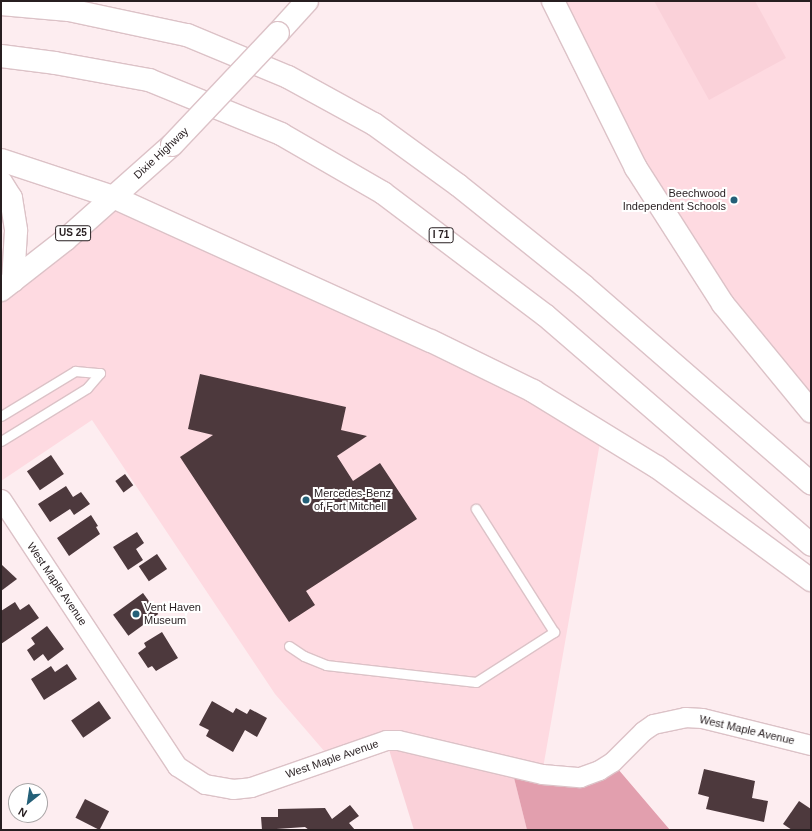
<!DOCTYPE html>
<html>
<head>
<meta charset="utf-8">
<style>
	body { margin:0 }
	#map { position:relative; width:812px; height:831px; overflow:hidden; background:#fdedf0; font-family:Arial,sans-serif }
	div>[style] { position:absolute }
	.built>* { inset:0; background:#fedae1 }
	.green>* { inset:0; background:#fad1d9 }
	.forest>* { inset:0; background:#e29fae }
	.building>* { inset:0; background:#4d393d; transform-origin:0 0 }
	.roads { filter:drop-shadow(1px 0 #dcc2c7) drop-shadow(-1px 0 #dcc2c7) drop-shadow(0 1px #dcc2c7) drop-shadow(0 -1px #dcc2c7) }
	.lane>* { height:9px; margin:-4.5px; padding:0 4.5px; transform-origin:4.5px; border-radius:4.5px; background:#fff }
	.street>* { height:19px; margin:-9.5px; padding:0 9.5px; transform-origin:9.5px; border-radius:9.5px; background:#fff }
	.primary>* { height:22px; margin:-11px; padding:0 11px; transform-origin:11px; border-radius:11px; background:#fff }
	.highway>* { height:22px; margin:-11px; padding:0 11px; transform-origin:11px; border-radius:11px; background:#fff }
	.bridges { filter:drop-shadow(1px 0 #dcc2c7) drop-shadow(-1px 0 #dcc2c7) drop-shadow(0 1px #dcc2c7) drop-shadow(0 -1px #dcc2c7) }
	.primary-bridge>* { height:22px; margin:-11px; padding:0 11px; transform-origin:11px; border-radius:11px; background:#fff }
	.dots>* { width:11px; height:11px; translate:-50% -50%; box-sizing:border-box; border:2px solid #fff; border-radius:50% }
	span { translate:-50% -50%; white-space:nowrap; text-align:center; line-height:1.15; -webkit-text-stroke:4px #fff; paint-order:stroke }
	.shield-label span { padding:1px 3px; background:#fff; border:1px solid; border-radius:3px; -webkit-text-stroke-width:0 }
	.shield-label { font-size:10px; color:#271e20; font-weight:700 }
	.street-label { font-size:11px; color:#271e20 }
	.poi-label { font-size:11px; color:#271e20 }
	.right { translate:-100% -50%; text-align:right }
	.left { translate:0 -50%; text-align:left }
	.frame { position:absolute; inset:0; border:2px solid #271e20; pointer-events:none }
	.north { position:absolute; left:8px; top:783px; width:40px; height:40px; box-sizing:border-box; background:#fff; border:1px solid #a9a5a6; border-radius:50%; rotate:210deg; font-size:11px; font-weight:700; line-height:16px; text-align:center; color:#271e20 }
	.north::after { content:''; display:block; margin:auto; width:14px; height:18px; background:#246078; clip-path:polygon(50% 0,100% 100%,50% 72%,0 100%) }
</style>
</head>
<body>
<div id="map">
	<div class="built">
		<div style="clip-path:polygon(553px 1px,811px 1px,811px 411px,723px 304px)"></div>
		<div style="clip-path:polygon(113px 197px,602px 431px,542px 774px,412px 742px,331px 759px,275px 694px,92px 420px,1px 481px,1px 290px)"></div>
	</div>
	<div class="green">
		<div style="clip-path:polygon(654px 1px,755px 1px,786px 58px,709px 100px)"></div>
		<div style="clip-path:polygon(386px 740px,511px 766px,527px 830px,414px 830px)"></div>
	</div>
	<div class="forest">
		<div style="clip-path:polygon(612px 762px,670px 830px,527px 830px,511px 766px,542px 774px)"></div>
	</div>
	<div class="building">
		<div style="clip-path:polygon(200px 374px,346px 407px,341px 430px,367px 436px,337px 456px,353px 481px,380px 463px,417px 519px,306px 591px,315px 605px,289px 622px,180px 457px,213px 435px,188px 429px)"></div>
		<div style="left:51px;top:455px;width:23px;height:29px;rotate:56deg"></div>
		<div style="left:125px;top:474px;width:14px;height:12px;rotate:54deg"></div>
		<div style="clip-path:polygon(66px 486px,73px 497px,81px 492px,90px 504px,74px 515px,70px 509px,50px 522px,38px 504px)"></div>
		<div style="clip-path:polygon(91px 515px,98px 526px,96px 527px,100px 534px,69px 556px,57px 538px)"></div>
		<div style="clip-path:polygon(137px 532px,144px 543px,136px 549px,143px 560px,128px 570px,113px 547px)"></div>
		<div style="left:157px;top:554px;width:18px;height:22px;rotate:56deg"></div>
		<div style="clip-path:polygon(2px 565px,17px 579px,1px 591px,1px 566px)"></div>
		<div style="left:143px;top:593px;width:26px;height:37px;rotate:54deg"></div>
		<div style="clip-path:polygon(15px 602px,20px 610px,29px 604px,39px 618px,1px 644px,1px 611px)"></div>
		<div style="clip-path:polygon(47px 626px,64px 649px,48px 661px,43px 654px,34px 661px,27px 650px,35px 644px,31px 638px)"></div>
		<div style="clip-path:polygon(162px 632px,178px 658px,156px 671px,152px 666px,148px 668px,138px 653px,146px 647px,144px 643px)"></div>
		<div style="clip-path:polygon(67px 664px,77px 679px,44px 700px,31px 679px,51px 666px,55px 672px)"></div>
		<div style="left:99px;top:701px;width:21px;height:34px;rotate:55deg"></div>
		<div style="clip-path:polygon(212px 701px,233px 713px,236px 708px,247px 714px,250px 709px,267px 718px,257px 737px,245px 730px,233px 752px,206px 736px,209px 730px,199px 725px)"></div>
		<div style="clip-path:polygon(704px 769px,755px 781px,752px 798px,768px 801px,764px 822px,706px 809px,709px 797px,698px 794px)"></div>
		<div style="left:85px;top:799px;width:27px;height:21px;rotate:27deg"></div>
		<div style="clip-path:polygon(799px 801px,811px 809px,811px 830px,792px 830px,783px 824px)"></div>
		<div style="clip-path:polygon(350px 805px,359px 816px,349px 823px,355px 830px,309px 830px,305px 827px,262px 830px,261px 817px,278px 817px,278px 809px,325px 808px,332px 819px)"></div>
	</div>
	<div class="roads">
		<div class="lane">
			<div style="left:1px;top:416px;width:87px;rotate:-31.3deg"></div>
			<div style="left:75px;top:371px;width:25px;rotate:5deg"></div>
			<div style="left:1px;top:441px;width:101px;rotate:-31.6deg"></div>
			<div style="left:87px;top:388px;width:20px;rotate:-49deg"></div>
			<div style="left:289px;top:646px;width:18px;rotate:34deg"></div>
			<div style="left:304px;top:656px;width:24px;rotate:22deg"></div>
			<div style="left:326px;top:665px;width:151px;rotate:6.5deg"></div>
			<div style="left:476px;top:682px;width:93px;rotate:-32.7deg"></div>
			<div style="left:554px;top:632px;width:146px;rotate:-122.4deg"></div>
		</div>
		<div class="street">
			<div style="left:1px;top:499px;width:320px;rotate:56.6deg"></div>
			<div style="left:177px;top:766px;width:33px;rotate:33deg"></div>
			<div style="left:205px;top:784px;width:28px;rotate:10deg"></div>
			<div style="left:233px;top:789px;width:18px;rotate:-6deg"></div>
			<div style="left:251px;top:787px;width:143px;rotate:-19.2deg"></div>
			<div style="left:386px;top:740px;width:12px"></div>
			<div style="left:398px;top:740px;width:148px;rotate:13.3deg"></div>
			<div style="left:542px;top:774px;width:38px;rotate:5deg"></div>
			<div style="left:580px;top:777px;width:20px;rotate:-20deg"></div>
			<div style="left:599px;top:770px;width:15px;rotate:-32deg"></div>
			<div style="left:612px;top:762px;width:44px;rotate:-45deg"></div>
			<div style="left:643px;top:731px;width:12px;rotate:-35deg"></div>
			<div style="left:653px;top:724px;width:33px;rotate:-12deg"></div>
			<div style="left:685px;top:717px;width:17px;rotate:3deg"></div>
			<div style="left:702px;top:718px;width:112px;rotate:13.9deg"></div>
		</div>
		<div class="primary">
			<div style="left:278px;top:33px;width:43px;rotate:-47.8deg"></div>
			<div style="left:1px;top:290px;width:81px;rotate:-38deg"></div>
			<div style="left:65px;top:240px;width:143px;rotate:-41.6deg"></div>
		</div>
		<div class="highway">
			<div style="left:553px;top:1px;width:186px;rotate:63.6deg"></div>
			<div style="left:636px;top:168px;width:161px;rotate:57.4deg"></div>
			<div style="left:723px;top:304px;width:139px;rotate:50.6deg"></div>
			<div style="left:1px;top:4px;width:68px;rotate:5deg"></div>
			<div style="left:69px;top:10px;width:121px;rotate:12deg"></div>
			<div style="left:187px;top:35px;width:109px;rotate:22.6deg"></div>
			<div style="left:288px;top:77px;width:98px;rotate:28.7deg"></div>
			<div style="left:374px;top:124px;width:104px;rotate:36deg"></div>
			<div style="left:458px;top:185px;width:161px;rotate:38.7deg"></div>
			<div style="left:584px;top:286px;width:301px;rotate:41deg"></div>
			<div style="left:1px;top:56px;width:54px;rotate:7.4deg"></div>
			<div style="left:55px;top:63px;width:96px;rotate:10.3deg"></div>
			<div style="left:149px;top:80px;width:143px;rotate:22.2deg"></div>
			<div style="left:281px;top:134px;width:118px;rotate:30deg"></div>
			<div style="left:383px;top:193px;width:203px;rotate:37deg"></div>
			<div style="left:545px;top:315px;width:352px;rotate:40.8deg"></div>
			<div style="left:1px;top:160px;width:118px;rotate:18.3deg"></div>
			<div style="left:113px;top:197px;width:349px;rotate:24.4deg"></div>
			<div style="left:431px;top:341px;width:114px;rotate:26.1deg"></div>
			<div style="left:533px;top:391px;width:145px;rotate:31.5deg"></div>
			<div style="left:657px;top:467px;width:191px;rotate:36.3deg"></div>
			<div style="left:1px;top:182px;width:19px;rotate:58deg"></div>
			<div style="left:11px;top:198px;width:33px;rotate:81deg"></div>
			<div style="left:16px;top:231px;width:50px;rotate:93.4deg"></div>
		</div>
	</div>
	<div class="bridges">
		<div class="primary-bridge">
			<div style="left:172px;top:145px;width:154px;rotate:-46.6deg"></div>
		</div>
	</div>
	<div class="dots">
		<div style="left:734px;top:200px;background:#246078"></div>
		<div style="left:306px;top:500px;background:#246078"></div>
		<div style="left:136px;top:614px;background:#246078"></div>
	</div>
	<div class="shield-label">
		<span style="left:73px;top:233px">US 25</span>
		<span style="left:441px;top:235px">I 71</span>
	</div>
	<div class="street-label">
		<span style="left:161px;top:153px;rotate:-43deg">Dixie Highway</span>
		<span style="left:57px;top:584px;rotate:56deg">West Maple Avenue</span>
		<span style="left:747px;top:730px;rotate:13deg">West Maple Avenue</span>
		<span style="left:332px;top:759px;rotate:-19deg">West Maple Avenue</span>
	</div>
	<div class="poi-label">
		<span class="right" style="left:726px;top:200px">Beechwood<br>Independent Schools</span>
		<span class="left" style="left:314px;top:500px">Mercedes-Benz<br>of Fort Mitchell</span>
		<span class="left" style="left:144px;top:614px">Vent Haven<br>Museum</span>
	</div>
	<div class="frame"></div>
	<div class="north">N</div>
</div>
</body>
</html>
